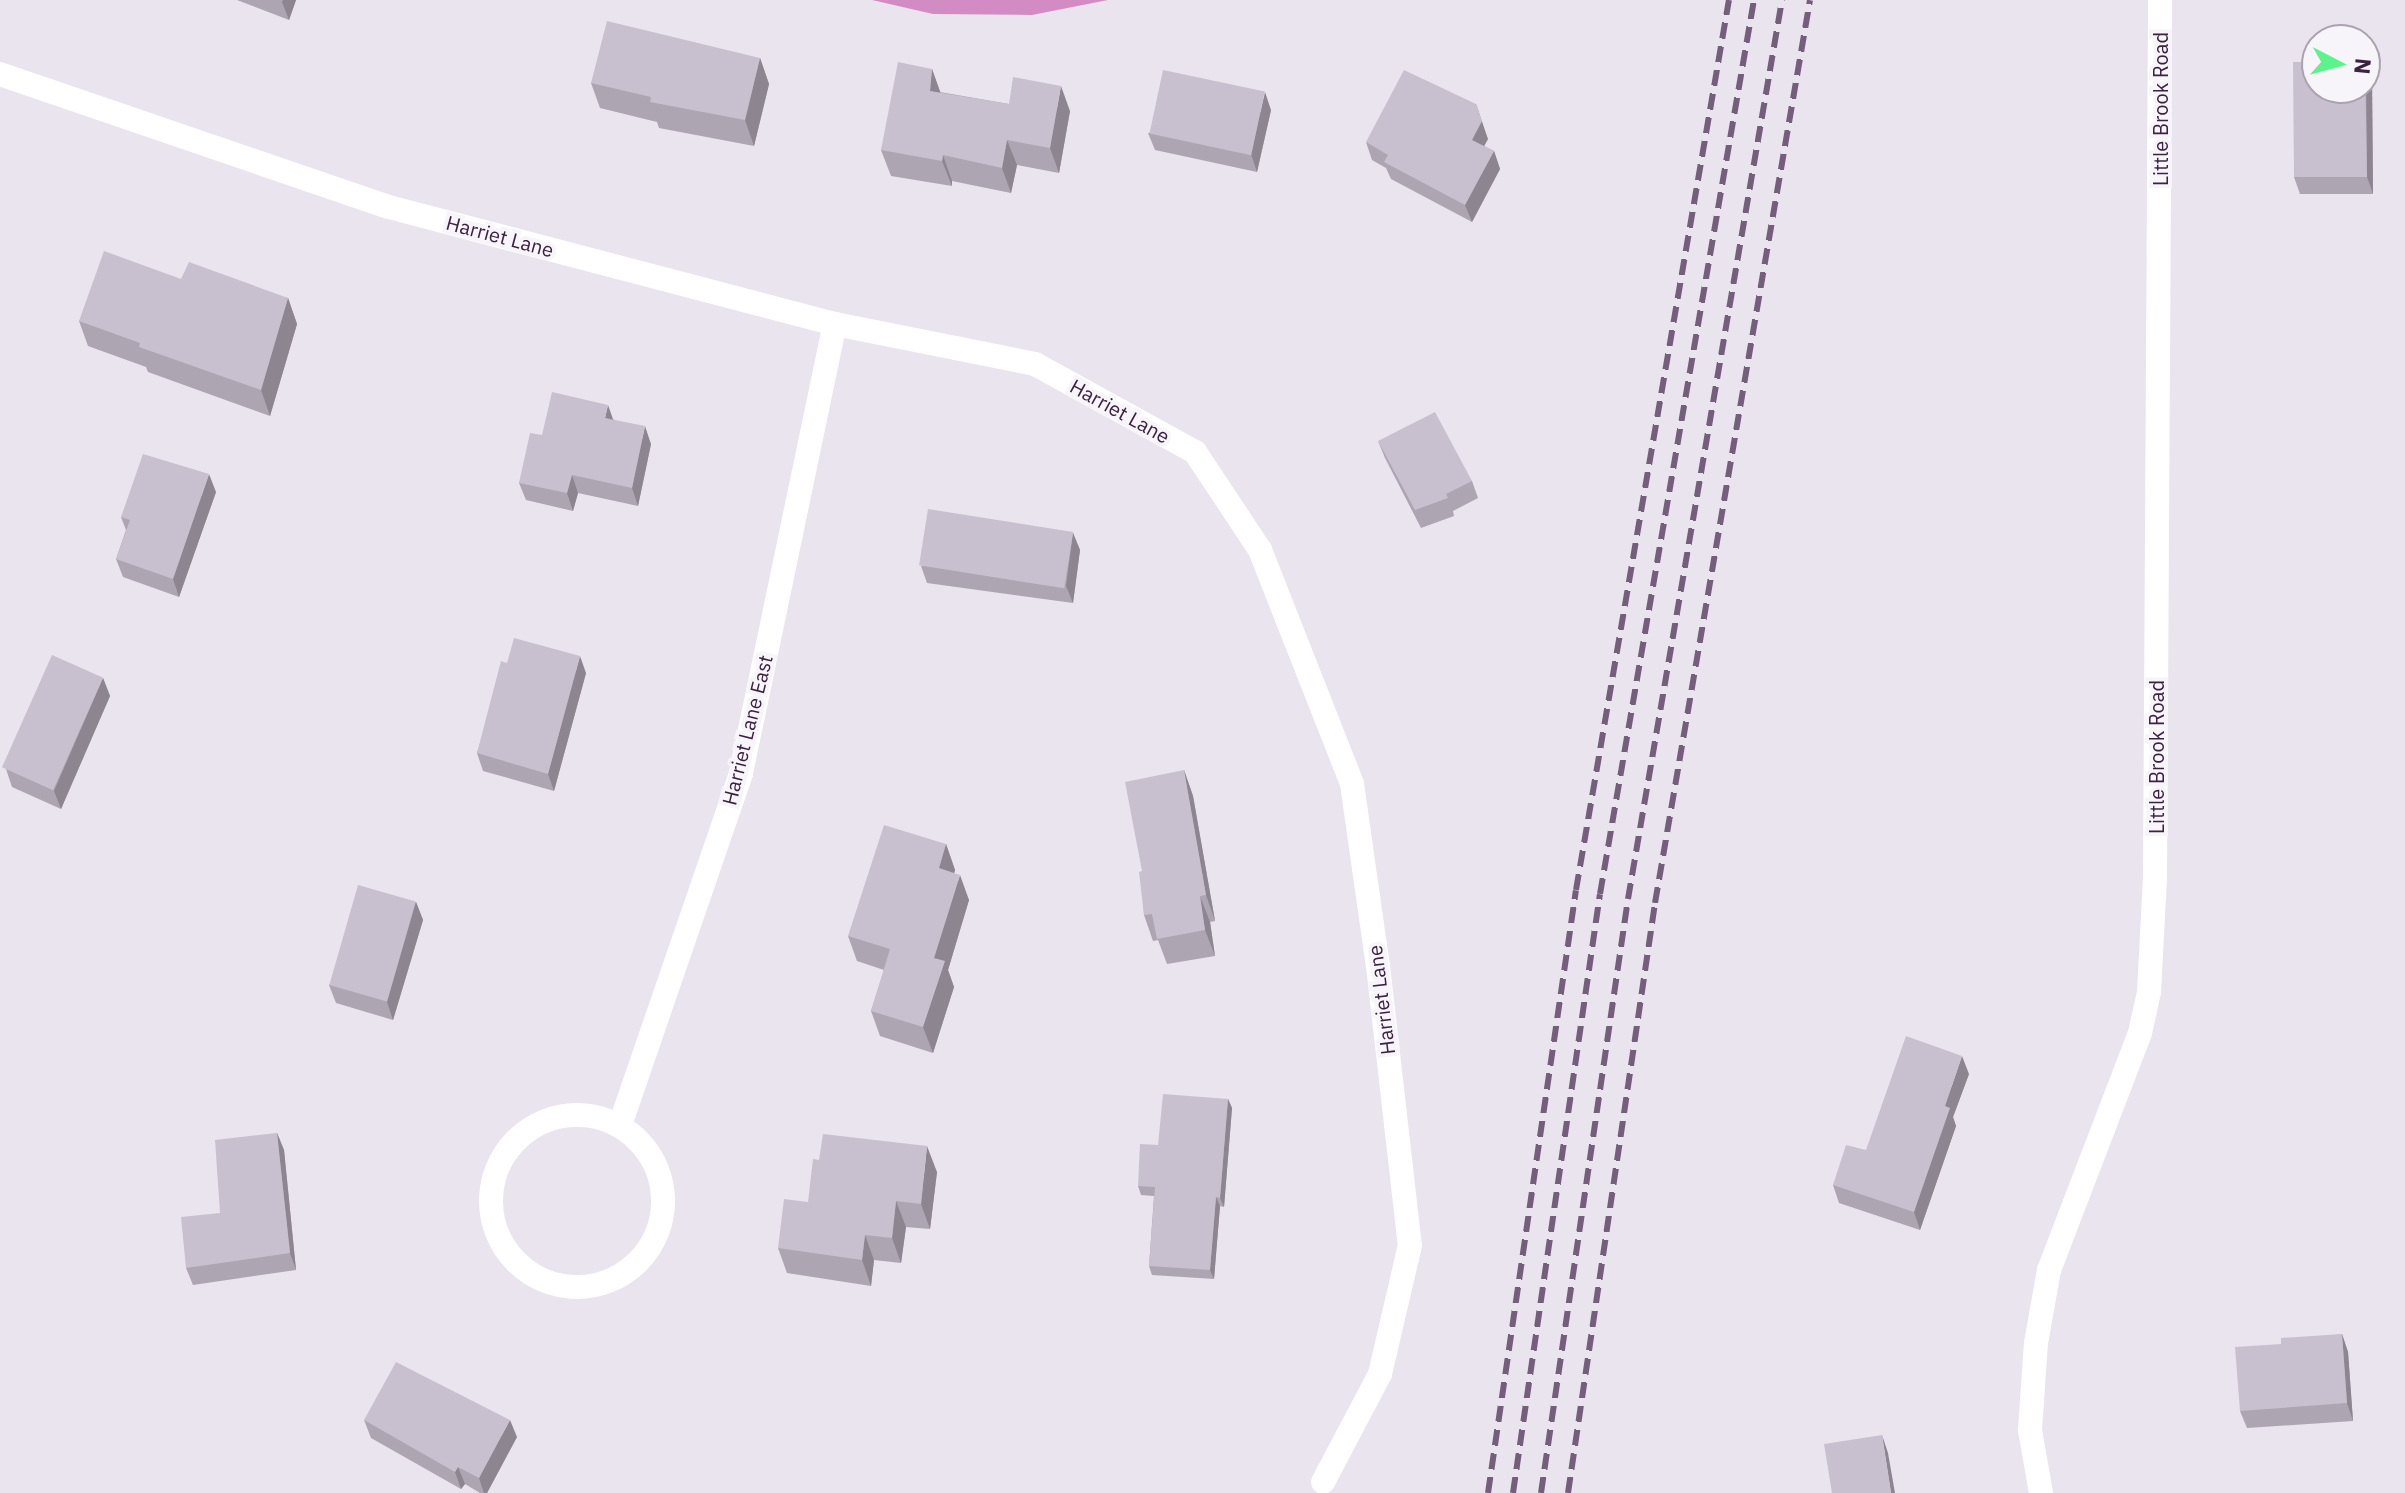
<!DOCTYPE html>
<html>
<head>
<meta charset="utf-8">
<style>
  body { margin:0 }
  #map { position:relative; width:2405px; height:1493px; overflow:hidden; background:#eae4ee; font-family:"IBM Plex Sans",sans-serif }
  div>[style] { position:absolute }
  .water>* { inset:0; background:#d38cc3 }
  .street>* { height:24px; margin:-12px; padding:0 12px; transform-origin:12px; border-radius:12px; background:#fff }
  .street>.ring { margin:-12px; padding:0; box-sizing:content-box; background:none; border:24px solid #fff; border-radius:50% }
  .rail>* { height:6px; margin-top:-3px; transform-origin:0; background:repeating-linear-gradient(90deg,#755e7b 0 16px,transparent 0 24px) }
  .wall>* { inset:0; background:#ada5b2 }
  .shaded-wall>* { inset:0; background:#8d8691 }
  .building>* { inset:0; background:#c9c0cf; transform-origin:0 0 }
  span { translate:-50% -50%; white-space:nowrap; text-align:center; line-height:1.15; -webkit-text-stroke:8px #f8f5fa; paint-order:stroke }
  .street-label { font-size:20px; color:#3a2340 }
  .north { position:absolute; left:2301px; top:24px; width:80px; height:80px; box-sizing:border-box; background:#f8f5fa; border:2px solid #aca1b0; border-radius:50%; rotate:96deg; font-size:22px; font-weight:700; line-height:32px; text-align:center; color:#3a2340 }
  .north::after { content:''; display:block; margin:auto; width:28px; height:36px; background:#5df38c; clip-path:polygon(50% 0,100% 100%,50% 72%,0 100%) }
</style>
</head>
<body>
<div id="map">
  <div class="water">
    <div style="clip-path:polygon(872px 0,1108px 0,1032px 15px,933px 14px)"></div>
  </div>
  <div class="street">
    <div style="left:0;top:74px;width:411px;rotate:18.9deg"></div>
    <div style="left:389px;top:207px;width:461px;rotate:14.7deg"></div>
    <div style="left:835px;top:324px;width:204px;rotate:11.3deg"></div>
    <div style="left:1035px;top:364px;width:183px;rotate:28.8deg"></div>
    <div style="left:1195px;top:452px;width:118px;rotate:56.4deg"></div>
    <div style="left:1260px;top:550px;width:251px;rotate:68.5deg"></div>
    <div style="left:1352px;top:784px;width:184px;rotate:81.9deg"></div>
    <div style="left:1378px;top:966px;width:281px;rotate:83.5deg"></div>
    <div style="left:1410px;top:1245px;width:132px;rotate:103.1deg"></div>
    <div style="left:1380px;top:1374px;width:122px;rotate:117.8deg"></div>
    <div class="ring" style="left:491px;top:1115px;width:148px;height:148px"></div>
    <div style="left:620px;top:1125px;width:372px;rotate:-71deg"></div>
    <div style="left:741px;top:773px;width:459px;rotate:-78.2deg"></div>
    <div style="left:2041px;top:1493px;width:64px;rotate:-99.9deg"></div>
    <div style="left:2030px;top:1430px;width:87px;rotate:-86.1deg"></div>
    <div style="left:2036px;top:1343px;width:74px;rotate:-79.9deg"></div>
    <div style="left:2049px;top:1270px;width:254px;rotate:-69deg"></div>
    <div style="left:2140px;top:1033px;width:42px;rotate:-77.6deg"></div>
    <div style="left:2149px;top:992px;width:113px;rotate:-87deg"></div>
    <div style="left:2155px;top:879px;width:879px;rotate:-89.67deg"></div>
  </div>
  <div class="rail">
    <div style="left:1488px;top:1493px;width:609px;rotate:-81.7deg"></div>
    <div style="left:1576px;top:890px;width:903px;rotate:-80.25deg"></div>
    <div style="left:1513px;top:1493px;width:605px;rotate:-81.74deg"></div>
    <div style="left:1600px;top:894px;width:907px;rotate:-80.23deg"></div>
    <div style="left:1541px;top:1493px;width:600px;rotate:-81.67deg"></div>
    <div style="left:1628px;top:899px;width:912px;rotate:-80.28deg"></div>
    <div style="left:1568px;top:1493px;width:596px;rotate:-81.61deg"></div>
    <div style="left:1655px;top:903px;width:916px;rotate:-80.26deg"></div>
  </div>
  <div class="wall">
    <div style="clip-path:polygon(237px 0,296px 0,289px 20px)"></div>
    <div style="clip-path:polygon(760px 58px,769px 84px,754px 146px,659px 128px,657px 122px,600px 108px,591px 83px)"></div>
    <div style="clip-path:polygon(2366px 60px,2372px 78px,2373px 194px,2300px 194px,2294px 177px)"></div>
    <div style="clip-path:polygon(932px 69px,940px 92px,1009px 104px,1070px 111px,1059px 173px,1017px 165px,1011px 193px,952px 181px,952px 186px,891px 176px,881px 150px)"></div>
    <div style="clip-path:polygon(1271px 110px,1257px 172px,1155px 150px,1148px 133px)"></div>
    <div style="clip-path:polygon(1488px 139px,1484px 146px,1494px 151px,1500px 169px,1472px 222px,1391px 179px,1386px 168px,1372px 160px,1366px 142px)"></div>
    <div style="clip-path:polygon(181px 279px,288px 298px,297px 324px,270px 416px,148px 372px,146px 367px,88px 346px,79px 321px)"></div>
    <div style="clip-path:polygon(613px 419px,651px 444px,638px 506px,578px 493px,573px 511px,526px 500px,519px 483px,542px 435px)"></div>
    <div style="clip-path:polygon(1378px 441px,1472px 481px,1478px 498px,1453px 511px,1454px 516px,1421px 528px,1385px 458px)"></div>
    <div style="clip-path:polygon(216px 492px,179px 597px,123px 577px,116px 559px,126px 530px,121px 517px)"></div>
    <div style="clip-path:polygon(1073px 533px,1080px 550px,1073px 603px,927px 583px,921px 566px)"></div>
    <div style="clip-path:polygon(507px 663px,586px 673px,554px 791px,483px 771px,477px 753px)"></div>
    <div style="clip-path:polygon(103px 678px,110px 696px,61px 809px,12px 787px,6px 769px)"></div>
    <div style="clip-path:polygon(1184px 770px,1193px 796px,1215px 921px,1210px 922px,1215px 956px,1167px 964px,1158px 940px,1153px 941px,1144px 915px,1142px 871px)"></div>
    <div style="clip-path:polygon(946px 844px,955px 870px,954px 873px,969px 900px,948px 970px,954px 987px,933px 1053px,880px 1036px,871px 1011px,884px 970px,857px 961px,848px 936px)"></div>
    <div style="clip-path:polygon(416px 902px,423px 920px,393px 1020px,336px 1003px,329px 985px)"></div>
    <div style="clip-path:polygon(1969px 1074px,1953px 1117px,1956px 1126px,1920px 1230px,1839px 1203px,1833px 1185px,1866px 1150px)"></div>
    <div style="clip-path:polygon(1228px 1099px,1232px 1108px,1224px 1207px,1220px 1206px,1214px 1279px,1152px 1275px,1149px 1266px,1154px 1196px,1141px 1195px,1138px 1186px,1158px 1145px)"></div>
    <div style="clip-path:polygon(277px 1133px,284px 1150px,296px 1270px,193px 1285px,186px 1268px,220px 1213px)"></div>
    <div style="clip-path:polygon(937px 1172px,930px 1229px,906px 1227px,901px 1263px,874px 1260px,871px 1286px,787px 1273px,778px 1248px)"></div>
    <div style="clip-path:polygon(2342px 1334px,2348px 1352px,2353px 1421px,2247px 1428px,2240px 1411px,2281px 1344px)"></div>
    <div style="clip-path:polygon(364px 1420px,517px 1437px,487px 1493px,480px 1493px,465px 1484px,461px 1489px,371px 1438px)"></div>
  </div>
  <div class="shaded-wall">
    <div style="clip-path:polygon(283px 0,296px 0,289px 20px,282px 2px)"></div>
    <div style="clip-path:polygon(760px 58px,769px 84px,754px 146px,745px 120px)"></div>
    <div style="clip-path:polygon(2366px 60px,2372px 78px,2373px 194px,2367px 177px)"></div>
    <div style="clip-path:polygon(932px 69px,941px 94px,930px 91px)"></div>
    <div style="clip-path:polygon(1061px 86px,1070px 111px,1059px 173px,1050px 148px)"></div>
    <div style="clip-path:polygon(1265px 92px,1271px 110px,1257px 172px,1251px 154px)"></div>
    <div style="clip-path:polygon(1476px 104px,1488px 139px,1478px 157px,1472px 140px)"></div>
    <div style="clip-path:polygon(1007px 140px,1017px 165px,1011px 193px,1002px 168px)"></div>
    <div style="clip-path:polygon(1494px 151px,1500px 169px,1472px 222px,1465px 205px)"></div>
    <div style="clip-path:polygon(943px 155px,952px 181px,952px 186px,942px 161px)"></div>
    <div style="clip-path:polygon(288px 298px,297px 324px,270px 416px,261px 390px)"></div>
    <div style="clip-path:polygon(608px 405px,614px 422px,605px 418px)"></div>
    <div style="clip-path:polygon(645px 426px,651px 444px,638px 506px,632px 488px)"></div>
    <div style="clip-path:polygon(209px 474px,216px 492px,179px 597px,173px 579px)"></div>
    <div style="clip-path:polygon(572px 475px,578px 493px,573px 511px,567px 493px)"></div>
    <div style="clip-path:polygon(1073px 533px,1080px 550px,1073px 603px,1066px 586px)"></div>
    <div style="clip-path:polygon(580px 656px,586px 673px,554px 791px,548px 774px)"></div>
    <div style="clip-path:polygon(103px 678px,110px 696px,61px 809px,54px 791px)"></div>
    <div style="clip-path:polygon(1184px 770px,1193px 796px,1215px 921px,1206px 895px)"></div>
    <div style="clip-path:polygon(946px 844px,955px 870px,948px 894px,939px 868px)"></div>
    <div style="clip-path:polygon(960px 875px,969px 900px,948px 970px,954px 987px,933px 1053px,923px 1027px,934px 958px)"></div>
    <div style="clip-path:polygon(1200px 896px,1210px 922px,1215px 956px,1205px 930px)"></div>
    <div style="clip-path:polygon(416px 902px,423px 920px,393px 1020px,387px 1002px)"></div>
    <div style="clip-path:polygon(1962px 1056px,1969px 1074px,1953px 1117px,1956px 1126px,1920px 1230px,1914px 1212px,1945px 1106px)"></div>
    <div style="clip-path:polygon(1228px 1099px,1232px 1108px,1224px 1207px,1220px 1198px)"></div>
    <div style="clip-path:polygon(277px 1133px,284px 1150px,296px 1270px,290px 1253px)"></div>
    <div style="clip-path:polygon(927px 1146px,937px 1172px,930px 1229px,921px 1204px)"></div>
    <div style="clip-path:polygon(1216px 1197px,1220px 1206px,1214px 1279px,1210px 1270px)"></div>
    <div style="clip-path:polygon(896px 1201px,906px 1227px,901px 1263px,892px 1238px)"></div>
    <div style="clip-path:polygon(865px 1235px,874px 1260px,871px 1286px,862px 1260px)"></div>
    <div style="clip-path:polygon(2342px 1334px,2348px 1352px,2353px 1421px,2347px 1403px)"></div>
    <div style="clip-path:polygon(510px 1420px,517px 1437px,487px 1493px,484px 1493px,479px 1478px)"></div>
    <div style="clip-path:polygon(1882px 1435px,1888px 1453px,1895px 1493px,1891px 1493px)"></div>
    <div style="clip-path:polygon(458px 1467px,465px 1484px,461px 1489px,455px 1472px)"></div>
  </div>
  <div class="building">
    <div style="clip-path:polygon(607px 21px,760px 58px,745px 120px,650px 102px,651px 97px,591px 83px)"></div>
    <div style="clip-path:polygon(2365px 60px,2367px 177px,2294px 177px,2293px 62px,2317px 62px,2317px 88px,2365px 88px)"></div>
    <div style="clip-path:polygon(898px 62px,932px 69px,930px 91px,1009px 104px,1013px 77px,1061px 86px,1050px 148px,1007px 140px,1002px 168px,943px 155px,942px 161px,881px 150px)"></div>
    <div style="left:1163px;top:70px;width:104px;height:65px;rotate:12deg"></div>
    <div style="clip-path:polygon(1404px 70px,1476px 104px,1482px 121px,1472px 140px,1494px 151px,1465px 205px,1384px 162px,1388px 155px,1366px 142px)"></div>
    <div style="clip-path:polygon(104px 251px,181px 279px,189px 262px,288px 298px,261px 390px,139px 347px,140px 343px,79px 321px)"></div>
    <div style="clip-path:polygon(552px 392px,608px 405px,605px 418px,645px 426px,632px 488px,572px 475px,567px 493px,519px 483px,530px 433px,542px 435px)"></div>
    <div style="clip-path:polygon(1435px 412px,1472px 481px,1446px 494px,1448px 498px,1415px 510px,1378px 441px)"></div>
    <div style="clip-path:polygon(143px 454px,209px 474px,173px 579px,116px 559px,130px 520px,121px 517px)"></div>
    <div style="left:928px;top:509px;width:147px;height:57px;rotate:9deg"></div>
    <div style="clip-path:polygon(514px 638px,580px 656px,548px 774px,477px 753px,501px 661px,507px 663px)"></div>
    <div style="left:52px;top:655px;width:56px;height:123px;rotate:24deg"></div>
    <div style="clip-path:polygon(1184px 770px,1206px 895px,1200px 896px,1205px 930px,1157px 939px,1152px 914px,1144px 915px,1139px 872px,1142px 871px,1125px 782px)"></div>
    <div style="clip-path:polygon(884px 825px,946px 844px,939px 868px,960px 875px,934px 958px,945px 961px,923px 1027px,871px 1011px,890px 949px,848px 936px)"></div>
    <div style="left:358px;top:885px;width:60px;height:104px;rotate:16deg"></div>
    <div style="clip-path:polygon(1906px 1036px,1962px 1056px,1945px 1106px,1950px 1108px,1914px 1212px,1833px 1185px,1846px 1145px,1866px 1150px)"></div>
    <div style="clip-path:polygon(1163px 1094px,1228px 1099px,1220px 1198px,1216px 1197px,1210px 1270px,1149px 1266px,1155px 1187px,1138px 1186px,1140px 1144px,1158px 1145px)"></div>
    <div style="clip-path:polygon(277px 1133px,290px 1253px,186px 1268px,181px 1217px,220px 1213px,215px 1140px)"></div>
    <div style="clip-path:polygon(823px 1134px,927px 1146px,921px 1204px,896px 1201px,892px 1238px,865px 1235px,862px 1260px,778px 1248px,784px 1199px,808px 1202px,813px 1159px,819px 1160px)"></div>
    <div style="clip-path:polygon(2342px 1334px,2347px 1403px,2240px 1411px,2235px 1347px,2281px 1344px,2281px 1338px)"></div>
    <div style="clip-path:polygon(396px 1362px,510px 1420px,479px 1478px,458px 1467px,455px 1472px,364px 1420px)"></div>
    <div style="clip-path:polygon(1882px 1435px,1891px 1493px,1832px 1493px,1824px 1444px)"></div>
  </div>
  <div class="street-label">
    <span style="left:2160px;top:109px;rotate:-90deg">Little Brook Road</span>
    <span style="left:500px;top:236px;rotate:15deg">Harriet Lane</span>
    <span style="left:1120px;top:411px;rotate:29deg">Harriet Lane</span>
    <span style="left:747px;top:730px;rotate:-76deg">Harriet Lane East</span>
    <span style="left:2156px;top:757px;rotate:-90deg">Little Brook Road</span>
    <span style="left:1381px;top:1000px;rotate:-97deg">Harriet Lane</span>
  </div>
  <div class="north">N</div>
</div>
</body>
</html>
